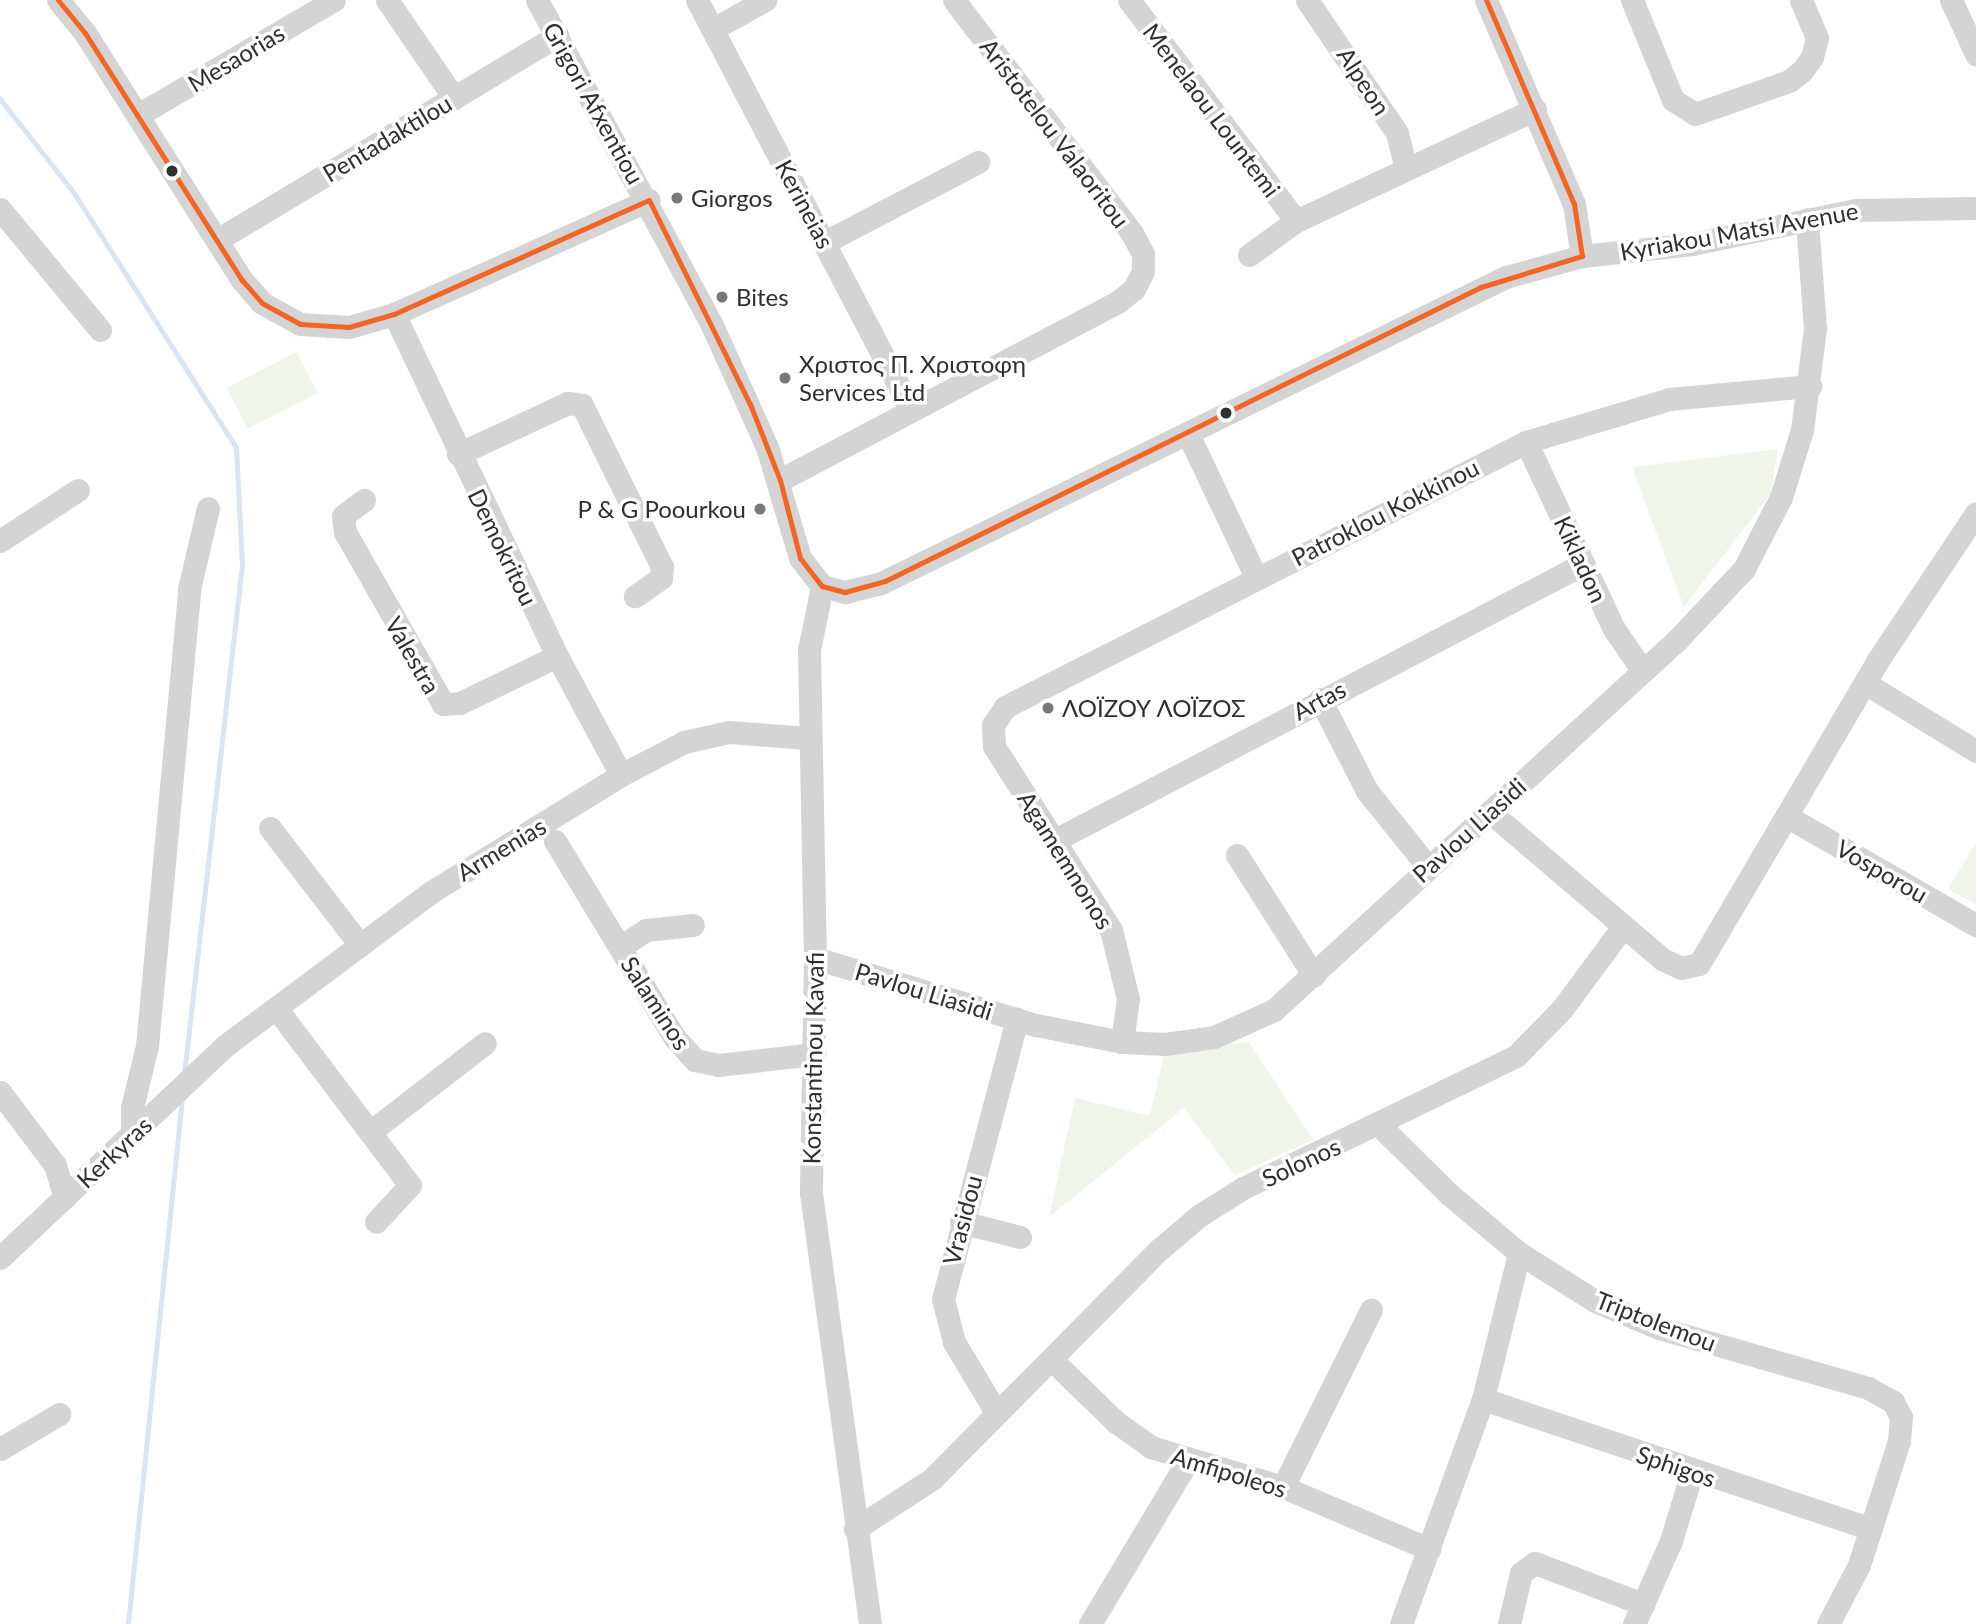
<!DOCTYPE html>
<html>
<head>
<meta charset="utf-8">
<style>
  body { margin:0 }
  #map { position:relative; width:1976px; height:1624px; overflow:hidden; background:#fff; font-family:Lato,sans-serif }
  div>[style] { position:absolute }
  .green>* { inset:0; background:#f0f5ec; transform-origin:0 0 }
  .stream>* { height:5px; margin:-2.5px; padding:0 2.5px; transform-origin:2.5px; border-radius:2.5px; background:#d9e6f2 }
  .minor>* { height:23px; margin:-11.5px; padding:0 11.5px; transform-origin:11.5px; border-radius:11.5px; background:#d4d4d4 }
  .bus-1>* { height:5px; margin:-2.5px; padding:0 2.5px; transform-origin:2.5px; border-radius:2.5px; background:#f26522 }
  .dots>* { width:19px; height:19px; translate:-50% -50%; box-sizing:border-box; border:4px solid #fff; border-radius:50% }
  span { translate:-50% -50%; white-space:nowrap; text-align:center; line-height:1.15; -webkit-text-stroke:7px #fff; paint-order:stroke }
  .street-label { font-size:24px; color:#2f2f2f }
  .poi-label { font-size:24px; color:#2f2f2f }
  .left { translate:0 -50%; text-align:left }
  .right { translate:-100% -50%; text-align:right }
</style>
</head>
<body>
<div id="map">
  <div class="green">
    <div style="left:297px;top:352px;width:46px;height:79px;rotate:63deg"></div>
    <div style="clip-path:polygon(1778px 449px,1771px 493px,1684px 607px,1632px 467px)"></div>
    <div style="clip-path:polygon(1976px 843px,1976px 905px,1948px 889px)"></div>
    <div style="clip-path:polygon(1249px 1042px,1313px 1140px,1235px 1175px,1184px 1108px,1049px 1217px,1075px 1098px,1150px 1116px,1165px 1050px)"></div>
  </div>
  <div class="stream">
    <div style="left:0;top:99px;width:120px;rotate:51.8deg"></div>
    <div style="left:74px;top:193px;width:301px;rotate:57.5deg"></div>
    <div style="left:236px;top:447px;width:118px;rotate:87.1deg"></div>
    <div style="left:242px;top:565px;width:512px;rotate:96.5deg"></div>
    <div style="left:128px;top:1624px;width:529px;rotate:-84.14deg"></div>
  </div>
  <div class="minor">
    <div style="left:58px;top:0;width:43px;rotate:50.7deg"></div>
    <div style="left:85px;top:33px;width:293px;rotate:57.6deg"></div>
    <div style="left:242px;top:280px;width:30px;rotate:49deg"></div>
    <div style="left:262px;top:303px;width:43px;rotate:28.9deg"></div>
    <div style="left:300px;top:324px;width:49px;rotate:3.5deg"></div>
    <div style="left:349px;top:327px;width:47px;rotate:-16.1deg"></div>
    <div style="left:394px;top:314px;width:279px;rotate:-24.1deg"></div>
    <div style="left:387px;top:0;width:119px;rotate:55.6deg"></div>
    <div style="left:537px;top:0;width:367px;rotate:61.7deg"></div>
    <div style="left:711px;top:323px;width:136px;rotate:65.7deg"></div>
    <div style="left:767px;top:447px;width:116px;rotate:73.4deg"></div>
    <div style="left:800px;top:558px;width:36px;rotate:52deg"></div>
    <div style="left:697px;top:0;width:462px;rotate:62.4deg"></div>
    <div style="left:1129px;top:0;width:277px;rotate:52.9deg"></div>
    <div style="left:1296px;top:221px;width:264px;rotate:-25.1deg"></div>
    <div style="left:1307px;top:0;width:161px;rotate:55.9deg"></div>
    <div style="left:1397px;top:133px;width:37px;rotate:76deg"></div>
    <div style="left:1486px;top:0;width:222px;rotate:66.7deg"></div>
    <div style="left:1574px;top:204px;width:53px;rotate:81.3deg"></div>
    <div style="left:1632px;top:0;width:108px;rotate:67.7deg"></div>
    <div style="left:1673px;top:100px;width:26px;rotate:32deg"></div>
    <div style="left:1695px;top:114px;width:100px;rotate:-19.3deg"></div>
    <div style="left:1789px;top:81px;width:16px;rotate:-38deg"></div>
    <div style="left:1802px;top:71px;width:17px;rotate:-54deg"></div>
    <div style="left:1812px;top:57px;width:20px;rotate:-75deg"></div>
    <div style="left:1817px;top:38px;width:41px;rotate:-112.8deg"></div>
    <div style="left:1951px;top:0;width:60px;rotate:65.2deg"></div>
    <div style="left:713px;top:29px;width:60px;rotate:-29.1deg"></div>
    <div style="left:138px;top:115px;width:227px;rotate:-30.4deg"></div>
    <div style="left:0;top:209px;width:157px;rotate:50.4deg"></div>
    <div style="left:217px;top:240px;width:397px;rotate:-31deg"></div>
    <div style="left:825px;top:242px;width:173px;rotate:-27.6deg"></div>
    <div style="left:1249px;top:255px;width:58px;rotate:-35.9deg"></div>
    <div style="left:394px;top:314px;width:379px;rotate:64.5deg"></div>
    <div style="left:557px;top:656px;width:135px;rotate:61.7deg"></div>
    <div style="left:1188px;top:434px;width:158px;rotate:64.6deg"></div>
    <div style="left:1526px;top:442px;width:207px;rotate:64.8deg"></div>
    <div style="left:1614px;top:629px;width:51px;rotate:55.4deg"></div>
    <div style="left:458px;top:454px;width:121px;rotate:-24.9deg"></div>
    <div style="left:568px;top:403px;width:14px;rotate:8deg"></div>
    <div style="left:582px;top:405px;width:181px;rotate:63.7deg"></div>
    <div style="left:662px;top:567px;width:11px;rotate:95deg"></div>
    <div style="left:661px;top:578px;width:32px;rotate:145deg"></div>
    <div style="left:780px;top:480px;width:383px;rotate:-27.8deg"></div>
    <div style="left:1119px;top:301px;width:19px;rotate:-39deg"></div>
    <div style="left:1134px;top:289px;width:20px;rotate:-63deg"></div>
    <div style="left:1143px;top:271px;width:17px;rotate:-90deg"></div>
    <div style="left:1143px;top:254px;width:24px;rotate:-118deg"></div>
    <div style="left:1132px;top:233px;width:293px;rotate:-127.4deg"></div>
    <div style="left:364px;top:500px;width:26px;rotate:143deg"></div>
    <div style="left:343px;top:516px;width:16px;rotate:83deg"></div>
    <div style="left:345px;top:532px;width:198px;rotate:60.3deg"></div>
    <div style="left:443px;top:704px;width:17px;rotate:-3deg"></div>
    <div style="left:460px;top:703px;width:108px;rotate:-25.9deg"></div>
    <div style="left:0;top:541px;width:93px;rotate:-33.2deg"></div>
    <div style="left:822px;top:586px;width:24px;rotate:15deg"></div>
    <div style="left:845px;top:592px;width:37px;rotate:-14deg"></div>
    <div style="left:881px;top:583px;width:696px;rotate:-26.09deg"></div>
    <div style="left:1506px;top:277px;width:79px;rotate:-15.4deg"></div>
    <div style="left:1582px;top:256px;width:111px;rotate:-6.2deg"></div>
    <div style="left:1692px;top:244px;width:167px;rotate:-11.7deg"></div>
    <div style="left:1856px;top:210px;width:120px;rotate:-1deg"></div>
    <div style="left:822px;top:586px;width:65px;rotate:101.5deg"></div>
    <div style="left:809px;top:650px;width:308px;rotate:88.9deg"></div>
    <div style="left:815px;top:958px;width:235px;rotate:91deg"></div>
    <div style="left:811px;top:1193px;width:435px;rotate:82.2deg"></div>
    <div style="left:1865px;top:683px;width:130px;rotate:31.5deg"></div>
    <div style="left:1320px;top:699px;width:103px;rotate:62.9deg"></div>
    <div style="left:1367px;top:791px;width:97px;rotate:51.2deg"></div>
    <div style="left:1490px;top:812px;width:226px;rotate:40.5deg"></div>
    <div style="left:1662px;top:959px;width:21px;rotate:25deg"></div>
    <div style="left:1681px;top:968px;width:18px;rotate:-13deg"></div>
    <div style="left:1699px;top:964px;width:349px;rotate:-59.5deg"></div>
    <div style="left:1876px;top:663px;width:180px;rotate:-56.3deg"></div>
    <div style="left:1788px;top:817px;width:217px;rotate:29.9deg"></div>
    <div style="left:270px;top:828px;width:148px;rotate:52.4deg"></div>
    <div style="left:1057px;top:839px;width:594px;rotate:-27.6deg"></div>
    <div style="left:555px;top:841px;width:231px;rotate:58.7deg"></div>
    <div style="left:675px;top:1038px;width:30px;rotate:48deg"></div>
    <div style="left:695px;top:1060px;width:24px;rotate:12deg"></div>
    <div style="left:718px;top:1065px;width:97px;rotate:-6.5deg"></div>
    <div style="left:1237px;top:855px;width:143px;rotate:57.5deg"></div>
    <div style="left:620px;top:947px;width:31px;rotate:-33deg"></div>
    <div style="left:646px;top:930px;width:47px;rotate:-6.1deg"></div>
    <div style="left:815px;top:958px;width:231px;rotate:16.9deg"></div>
    <div style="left:1036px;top:1025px;width:88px;rotate:11.2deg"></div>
    <div style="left:1122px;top:1042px;width:43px;rotate:2.7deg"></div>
    <div style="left:1165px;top:1044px;width:49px;rotate:-8.1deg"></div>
    <div style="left:1214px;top:1037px;width:66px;rotate:-24.2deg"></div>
    <div style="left:1274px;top:1010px;width:547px;rotate:-42.56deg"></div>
    <div style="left:1677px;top:640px;width:98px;rotate:-46.7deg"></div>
    <div style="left:1744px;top:569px;width:81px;rotate:-62.8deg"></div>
    <div style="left:1781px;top:497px;width:70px;rotate:-72.6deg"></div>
    <div style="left:1802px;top:430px;width:102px;rotate:-82.7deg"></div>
    <div style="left:1815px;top:329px;width:110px;rotate:-94.2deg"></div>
    <div style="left:276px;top:1008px;width:222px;rotate:52.9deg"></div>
    <div style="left:410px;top:1185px;width:50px;rotate:132.6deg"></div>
    <div style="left:1122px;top:1042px;width:43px;rotate:-82.1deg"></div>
    <div style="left:1128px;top:999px;width:71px;rotate:-103.8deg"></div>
    <div style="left:1111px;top:930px;width:218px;rotate:-122.5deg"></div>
    <div style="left:994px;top:746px;width:21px;rotate:-93deg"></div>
    <div style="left:993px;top:725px;width:22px;rotate:-56deg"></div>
    <div style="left:1005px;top:707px;width:585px;rotate:-26.96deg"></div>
    <div style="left:1526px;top:442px;width:149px;rotate:-16.7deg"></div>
    <div style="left:1669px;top:399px;width:142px;rotate:-5.3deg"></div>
    <div style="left:0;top:1092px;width:91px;rotate:53deg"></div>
    <div style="left:55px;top:1165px;width:34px;rotate:73deg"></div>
    <div style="left:1379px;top:1125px;width:98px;rotate:44.6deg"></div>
    <div style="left:1449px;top:1194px;width:92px;rotate:40.1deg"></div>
    <div style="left:1519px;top:1253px;width:90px;rotate:32.3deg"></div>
    <div style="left:1595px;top:1301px;width:69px;rotate:22.9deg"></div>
    <div style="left:1659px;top:1328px;width:217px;rotate:16deg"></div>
    <div style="left:1868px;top:1388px;width:29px;rotate:29deg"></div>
    <div style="left:1893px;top:1402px;width:17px;rotate:62deg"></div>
    <div style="left:1901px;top:1417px;width:24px;rotate:95deg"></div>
    <div style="left:1899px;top:1441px;width:130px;rotate:107.9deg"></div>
    <div style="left:1859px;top:1565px;width:67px;rotate:117.7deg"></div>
    <div style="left:370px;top:1132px;width:145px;rotate:-37.7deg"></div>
    <div style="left:132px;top:1135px;width:27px;rotate:-90deg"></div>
    <div style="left:132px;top:1108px;width:64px;rotate:-76.4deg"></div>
    <div style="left:147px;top:1046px;width:459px;rotate:-84.7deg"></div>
    <div style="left:189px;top:589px;width:83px;rotate:-76.8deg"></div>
    <div style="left:961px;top:1222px;width:61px;rotate:14.3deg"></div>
    <div style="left:0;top:1258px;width:311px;rotate:-43.3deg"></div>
    <div style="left:226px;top:1045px;width:256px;rotate:-36.7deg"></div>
    <div style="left:431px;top:892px;width:223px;rotate:-31.6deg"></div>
    <div style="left:621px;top:775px;width:71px;rotate:-27.6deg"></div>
    <div style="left:684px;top:742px;width:46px;rotate:-12.5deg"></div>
    <div style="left:729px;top:732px;width:79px;rotate:4.3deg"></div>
    <div style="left:1052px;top:1360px;width:89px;rotate:44.1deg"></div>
    <div style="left:1116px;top:1422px;width:43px;rotate:35.5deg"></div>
    <div style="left:1151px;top:1447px;width:138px;rotate:16.9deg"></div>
    <div style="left:1283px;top:1487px;width:159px;rotate:23deg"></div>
    <div style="left:1483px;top:1399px;width:409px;rotate:18.5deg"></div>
    <div style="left:996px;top:1412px;width:82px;rotate:-121deg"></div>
    <div style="left:954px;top:1342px;width:44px;rotate:-104.3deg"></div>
    <div style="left:943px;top:1299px;width:290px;rotate:-75.2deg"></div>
    <div style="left:0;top:1449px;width:69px;rotate:-30.7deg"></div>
    <div style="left:1283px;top:1487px;width:198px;rotate:-63.6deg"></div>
    <div style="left:855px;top:1529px;width:92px;rotate:-33deg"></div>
    <div style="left:932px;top:1479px;width:324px;rotate:-45.3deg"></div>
    <div style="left:1160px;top:1249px;width:52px;rotate:-40.4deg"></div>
    <div style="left:1200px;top:1215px;width:51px;rotate:-32.1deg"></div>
    <div style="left:1243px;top:1188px;width:303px;rotate:-25.8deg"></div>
    <div style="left:1516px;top:1056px;width:66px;rotate:-45.6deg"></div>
    <div style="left:1562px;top:1009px;width:101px;rotate:-53.5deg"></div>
    <div style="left:1090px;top:1624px;width:191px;rotate:-59.1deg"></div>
    <div style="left:1401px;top:1624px;width:239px;rotate:-70deg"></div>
    <div style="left:1483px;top:1399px;width:150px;rotate:-76.1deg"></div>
    <div style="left:1509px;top:1624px;width:52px;rotate:-76.8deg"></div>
    <div style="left:1521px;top:1573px;width:17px;rotate:-36deg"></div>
    <div style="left:1535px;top:1563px;width:116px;rotate:20.8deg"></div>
    <div style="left:1634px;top:1624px;width:91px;rotate:-66deg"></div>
    <div style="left:1671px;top:1541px;width:72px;rotate:-73.1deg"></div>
  </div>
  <div class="bus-1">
    <div style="left:58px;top:0;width:43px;rotate:50.7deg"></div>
    <div style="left:85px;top:33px;width:293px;rotate:57.6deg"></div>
    <div style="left:242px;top:280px;width:30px;rotate:49deg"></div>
    <div style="left:262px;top:303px;width:43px;rotate:28.9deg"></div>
    <div style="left:300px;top:324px;width:49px;rotate:3.5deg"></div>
    <div style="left:349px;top:327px;width:47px;rotate:-16.1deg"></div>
    <div style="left:394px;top:314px;width:279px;rotate:-24.1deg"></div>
    <div style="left:649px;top:200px;width:228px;rotate:63.7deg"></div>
    <div style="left:750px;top:404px;width:82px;rotate:68.5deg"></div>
    <div style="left:780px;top:480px;width:81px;rotate:75.6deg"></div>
    <div style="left:800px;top:558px;width:36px;rotate:52deg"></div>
    <div style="left:822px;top:586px;width:24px;rotate:15deg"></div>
    <div style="left:845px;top:592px;width:41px;rotate:-15.4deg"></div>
    <div style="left:885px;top:581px;width:665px;rotate:-26.26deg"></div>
    <div style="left:1481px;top:287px;width:106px;rotate:-17.1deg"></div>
    <div style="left:1582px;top:256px;width:53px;rotate:-98.7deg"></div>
    <div style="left:1574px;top:204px;width:222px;rotate:-113.3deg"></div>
  </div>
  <div class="dots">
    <div style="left:172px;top:171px;background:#2f2f2f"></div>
    <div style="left:677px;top:198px;background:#787878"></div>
    <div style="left:722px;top:297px;background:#787878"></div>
    <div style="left:785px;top:378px;background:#787878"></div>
    <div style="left:1226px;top:413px;background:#2f2f2f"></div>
    <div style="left:760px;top:509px;background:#787878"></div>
    <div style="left:1048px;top:708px;background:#787878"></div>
  </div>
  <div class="street-label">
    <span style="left:236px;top:58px;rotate:-31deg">Mesaorias</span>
    <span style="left:1364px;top:81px;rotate:57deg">Alpeon</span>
    <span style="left:594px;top:103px;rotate:61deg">Grigori Afxentiou</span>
    <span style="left:1212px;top:110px;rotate:53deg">Menelaou Lountemi</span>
    <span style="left:1055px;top:133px;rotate:53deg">Aristotelou Valaoritou</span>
    <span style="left:387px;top:138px;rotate:-31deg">Pentadaktilou</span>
    <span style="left:805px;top:204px;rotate:62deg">Kerineias</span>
    <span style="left:1739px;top:231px;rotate:-10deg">Kyriakou Matsi Avenue</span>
    <span style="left:1385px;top:512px;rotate:-27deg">Patroklou Kokkinou</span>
    <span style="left:503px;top:547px;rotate:64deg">Demokritou</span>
    <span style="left:1581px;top:559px;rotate:65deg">Kikladon</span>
    <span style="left:413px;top:655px;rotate:60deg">Valestra</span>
    <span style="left:1319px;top:700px;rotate:-28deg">Artas</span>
    <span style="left:1469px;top:830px;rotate:-42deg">Pavlou Liasidi</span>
    <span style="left:501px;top:849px;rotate:-31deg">Armenias</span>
    <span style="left:1066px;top:860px;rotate:58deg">Agamemnonos</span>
    <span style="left:1882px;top:871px;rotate:30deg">Vosporou</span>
    <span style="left:924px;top:991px;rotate:17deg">Pavlou Liasidi</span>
    <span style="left:656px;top:1003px;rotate:57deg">Salaminos</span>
    <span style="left:813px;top:1058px;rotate:-89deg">Konstantinou Kavafi</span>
    <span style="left:114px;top:1152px;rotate:-43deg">Kerkyras</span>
    <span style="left:1301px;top:1162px;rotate:-25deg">Solonos</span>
    <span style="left:962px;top:1220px;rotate:-75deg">Vrasidou</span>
    <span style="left:1656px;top:1321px;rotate:21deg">Triptolemou</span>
    <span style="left:1676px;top:1466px;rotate:19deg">Sphigos</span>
    <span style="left:1229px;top:1472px;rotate:17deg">Amfipoleos</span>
  </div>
  <div class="poi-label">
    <span class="left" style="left:691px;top:198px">Giorgos</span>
    <span class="left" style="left:736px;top:297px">Bites</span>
    <span class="left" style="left:799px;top:378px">Χριστος Π. Χριστοφη<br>Services Ltd</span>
    <span class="right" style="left:746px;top:509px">P &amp; G Poourkou</span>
    <span class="left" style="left:1062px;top:708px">ΛΟΪΖΟΥ ΛΟΪΖΟΣ</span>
  </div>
</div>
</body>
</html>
